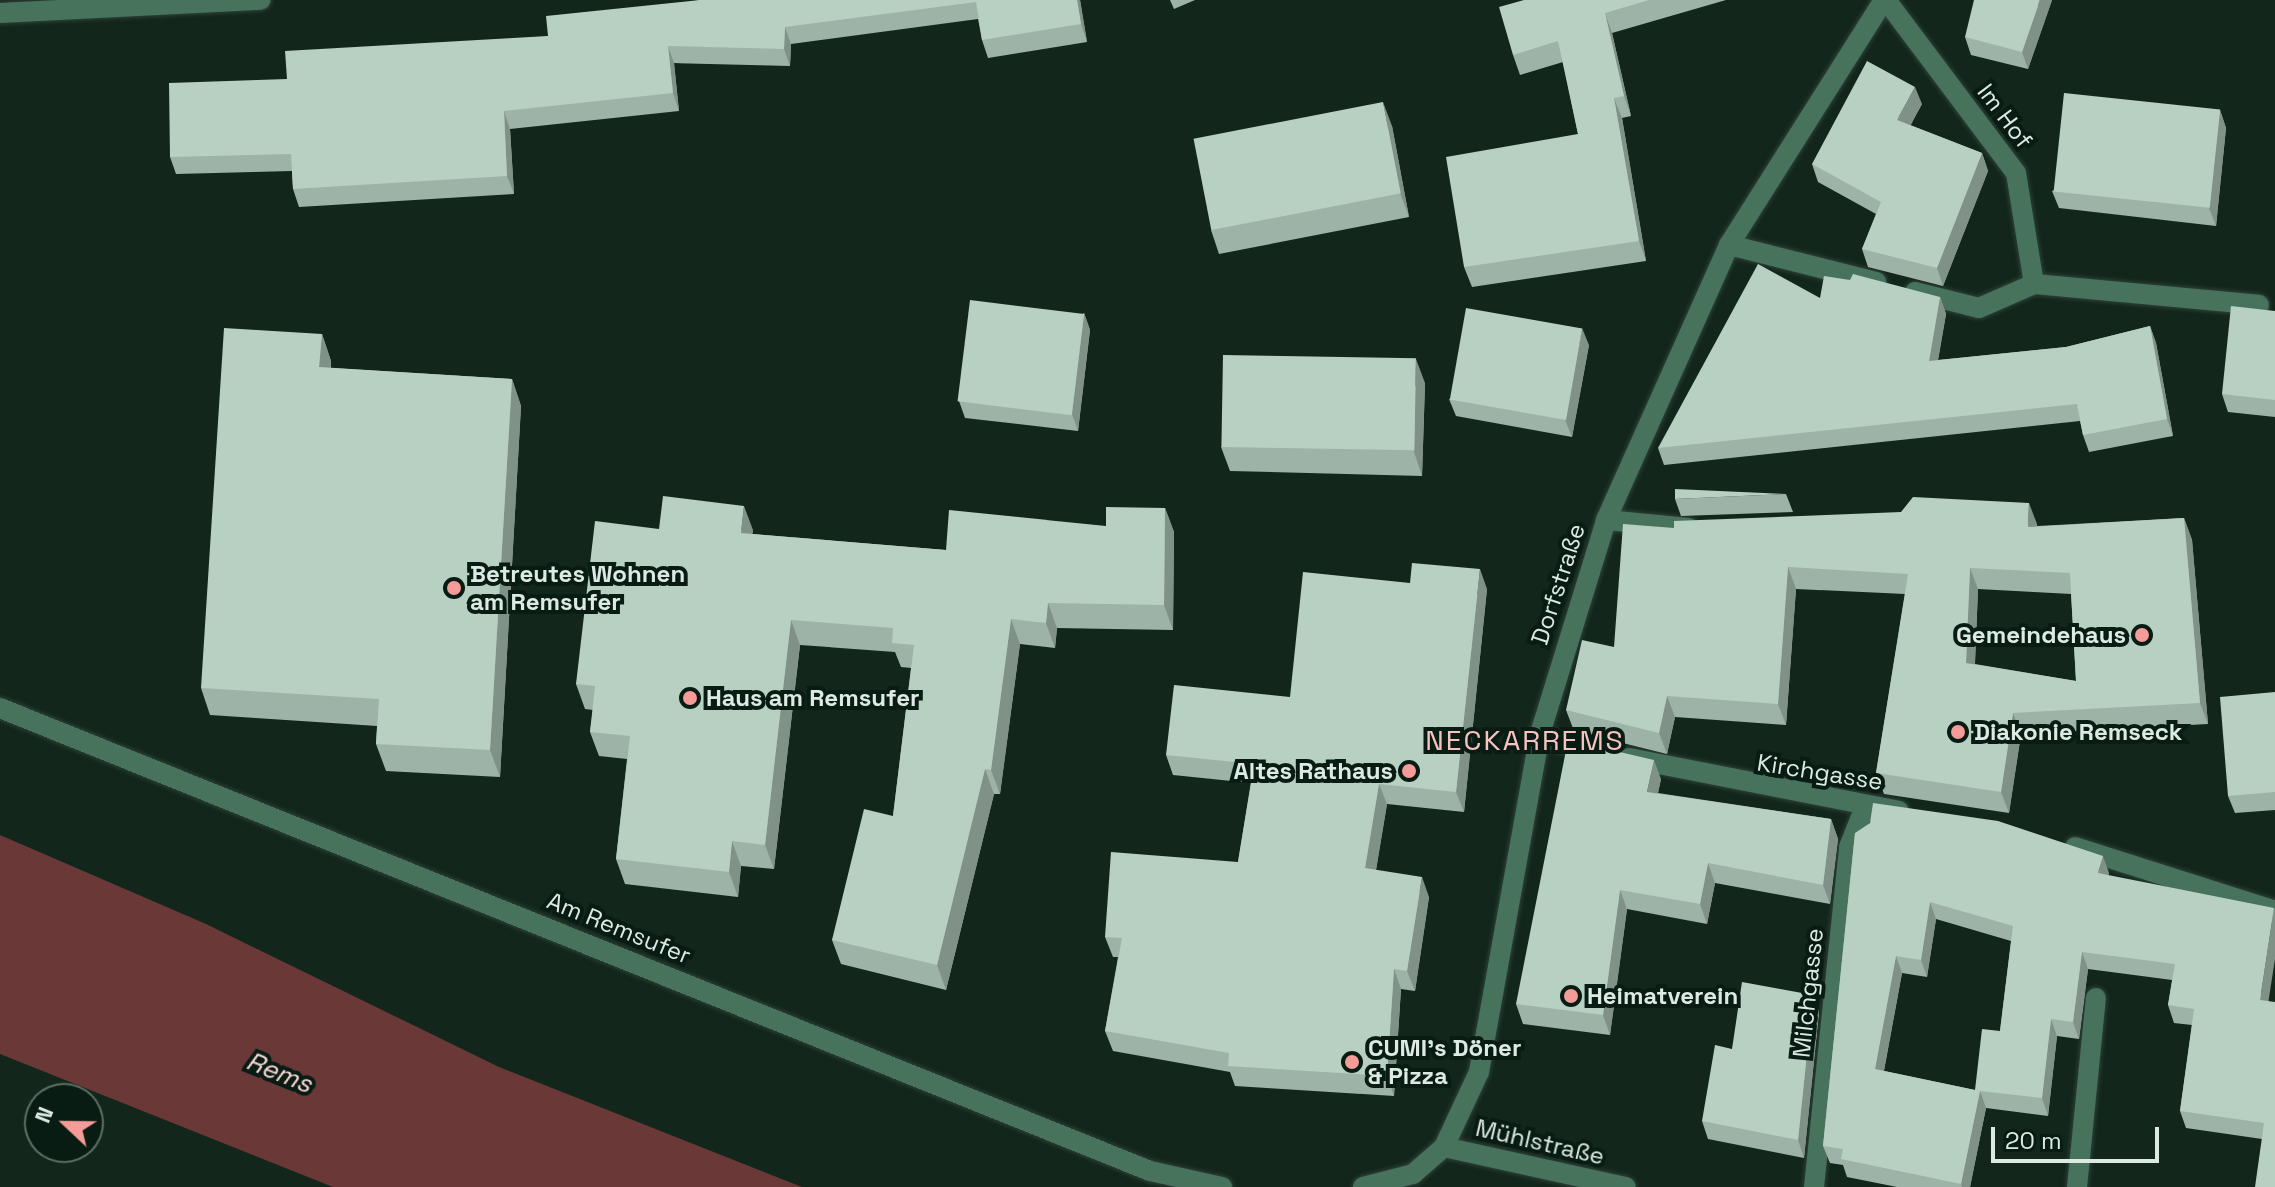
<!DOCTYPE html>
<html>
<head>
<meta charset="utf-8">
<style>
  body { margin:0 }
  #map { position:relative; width:2275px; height:1187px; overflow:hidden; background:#12261c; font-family:"Space Grotesk",sans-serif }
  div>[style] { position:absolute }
  .water>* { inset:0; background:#6a3837 }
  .roads { filter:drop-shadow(0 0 2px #2e4138) drop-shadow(0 0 2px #2e4138) }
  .minor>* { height:20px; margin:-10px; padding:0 10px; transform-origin:10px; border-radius:10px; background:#47725c }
  .wall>* { inset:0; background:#9db3a7 }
  .shaded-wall>* { inset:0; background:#809288 }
  .building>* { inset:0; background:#b7d0c2; transform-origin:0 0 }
  .dots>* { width:22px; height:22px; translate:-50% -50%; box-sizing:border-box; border:4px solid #081c13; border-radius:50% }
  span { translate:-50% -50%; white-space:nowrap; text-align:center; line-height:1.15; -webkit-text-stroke:8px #081c13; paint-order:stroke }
  .street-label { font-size:24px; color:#ddeae3 }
  .poi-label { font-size:24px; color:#ddeae3; font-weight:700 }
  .left { translate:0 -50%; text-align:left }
  .right { translate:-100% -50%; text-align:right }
  .water-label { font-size:26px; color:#fbd6d4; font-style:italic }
  .quarter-label { font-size:28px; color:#f7c3c0; letter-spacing:2px }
  .north { position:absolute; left:24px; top:1083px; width:80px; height:80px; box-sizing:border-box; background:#081c13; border:2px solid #5d6e66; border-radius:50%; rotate:292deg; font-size:22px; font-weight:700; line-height:32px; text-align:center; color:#ddeae3 }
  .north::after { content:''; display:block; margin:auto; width:28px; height:36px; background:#f59b98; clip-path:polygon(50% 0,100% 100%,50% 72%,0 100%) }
  .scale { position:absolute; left:1991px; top:1127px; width:168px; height:36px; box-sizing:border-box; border:4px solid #ddeae3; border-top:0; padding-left:10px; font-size:24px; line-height:28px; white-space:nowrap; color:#ddeae3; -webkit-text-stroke:6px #081c13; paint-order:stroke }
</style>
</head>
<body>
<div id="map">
  <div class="water">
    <div style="clip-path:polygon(0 835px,206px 924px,499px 1067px,802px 1187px,333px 1187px,0 1054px)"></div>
  </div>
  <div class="roads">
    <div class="minor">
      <div style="left:1886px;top:0;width:216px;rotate:53.1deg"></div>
      <div style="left:2016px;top:173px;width:112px;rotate:80.8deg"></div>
      <div style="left:2034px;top:284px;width:60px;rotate:156.4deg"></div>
      <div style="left:1979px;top:308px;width:66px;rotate:-166deg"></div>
      <div style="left:0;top:13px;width:261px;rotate:-2.9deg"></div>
      <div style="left:1729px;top:245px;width:152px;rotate:14.1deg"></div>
      <div style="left:2034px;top:284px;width:226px;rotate:5.3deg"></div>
      <div style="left:1606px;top:520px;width:83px;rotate:5.5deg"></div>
      <div style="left:0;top:708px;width:1240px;rotate:21.93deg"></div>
      <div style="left:1150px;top:1171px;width:74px;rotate:12.5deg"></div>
      <div style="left:1539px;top:737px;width:57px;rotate:13.3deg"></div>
      <div style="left:1629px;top:758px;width:275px;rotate:11.1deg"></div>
      <div style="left:2075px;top:847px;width:210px;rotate:17.7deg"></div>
      <div style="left:1444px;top:1147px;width:186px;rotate:12.4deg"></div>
      <div style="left:1363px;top:1187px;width:52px;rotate:-14.6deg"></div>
      <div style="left:1413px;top:1174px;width:41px;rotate:-41.1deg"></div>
      <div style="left:1444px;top:1147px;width:83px;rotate:-65deg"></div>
      <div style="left:1479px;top:1072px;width:340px;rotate:-79.8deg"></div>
      <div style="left:1539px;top:737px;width:227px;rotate:-72.8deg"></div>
      <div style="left:1606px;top:520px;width:301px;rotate:-65.9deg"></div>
      <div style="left:1729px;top:245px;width:290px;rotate:-57.7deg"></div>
      <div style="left:1814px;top:1187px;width:342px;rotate:-84.1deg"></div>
      <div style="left:1849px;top:847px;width:43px;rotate:-68.2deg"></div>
      <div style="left:2077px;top:1187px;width:190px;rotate:-84.3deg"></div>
    </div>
  </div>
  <div class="wall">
    <div style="clip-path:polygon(700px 0,1080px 0,1087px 42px,988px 58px,982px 40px,978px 19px,791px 44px,790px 66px,674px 63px,679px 111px,510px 129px,514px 194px,299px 207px,293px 189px,292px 171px,176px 174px,170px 157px,287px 79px,548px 36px)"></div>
    <div style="clip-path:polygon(1170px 0,1195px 0,1174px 9px)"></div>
    <div style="clip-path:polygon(1524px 0,1726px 0,1612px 33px,1631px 116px,1622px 118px,1646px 261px,1472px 287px,1464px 267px,1578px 134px,1563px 62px,1520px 75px,1513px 55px)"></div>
    <div style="clip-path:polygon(2052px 0,2028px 69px,1971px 55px,1965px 37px)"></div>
    <div style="clip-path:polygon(1922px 104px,1910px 125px,1982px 153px,1988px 171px,1943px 286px,1868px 267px,1862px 249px,1876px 214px,1818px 182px,1812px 164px)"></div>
    <div style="clip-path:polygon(2220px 110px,2226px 128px,2216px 226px,2059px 208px,2052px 191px)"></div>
    <div style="clip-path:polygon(1392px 126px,1409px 217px,1219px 254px,1211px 230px)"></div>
    <div style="clip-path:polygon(1940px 297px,1946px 314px,1938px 360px,2066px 347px,2150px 326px,2156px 343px,2173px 436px,2089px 452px,2083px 435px,2080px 421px,1664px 465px,1658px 448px,1820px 298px)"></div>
    <div style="clip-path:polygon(2275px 311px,2275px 417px,2228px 412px,2222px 394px)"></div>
    <div style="clip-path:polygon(1084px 313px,1090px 330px,1078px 431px,965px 418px,959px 401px)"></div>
    <div style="clip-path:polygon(322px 334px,331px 361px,331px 368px,512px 379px,521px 406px,500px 777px,386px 771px,376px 744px,377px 726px,210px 715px,201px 688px)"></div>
    <div style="clip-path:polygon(1589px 345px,1572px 437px,1456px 416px,1449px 399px)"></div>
    <div style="clip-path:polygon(1425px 383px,1422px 476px,1230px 471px,1221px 447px)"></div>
    <div style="clip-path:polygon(1786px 494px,1793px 512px,1681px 516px,1675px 499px)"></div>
    <div style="clip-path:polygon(1165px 508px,1174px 532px,1173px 630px,1057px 628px,1055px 648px,1020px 644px,1000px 794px,994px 794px,946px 990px,841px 964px,832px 940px,893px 816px,911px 668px,901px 667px,895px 652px,800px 645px,774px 869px,741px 866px,738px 897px,625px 884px,616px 859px,627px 759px,599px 756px,590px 732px,593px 710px,585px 709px,576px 684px,659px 529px,753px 530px,752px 534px,946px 550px,1106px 526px)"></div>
    <div style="clip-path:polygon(evenodd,2184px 518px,2192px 540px,2208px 724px,2021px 734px,2009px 813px,1884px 794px,1876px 773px,1905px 594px,1796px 589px,1786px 725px,1675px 717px,1667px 754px,1574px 731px,1566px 710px,1614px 647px,1674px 528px,2037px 524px,2037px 526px,2184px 518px,1978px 589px,2071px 594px,2076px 681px,1975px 664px,1978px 589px)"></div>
    <div style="clip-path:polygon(1487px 589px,1464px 812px,1387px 804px,1376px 870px,1429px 897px,1415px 991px,1401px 989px,1394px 1096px,1235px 1086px,1230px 1072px,1113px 1051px,1105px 1031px,1118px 957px,1113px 957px,1105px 937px,1238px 862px,1251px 783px,1173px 775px,1166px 755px,1290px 697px)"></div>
    <div style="clip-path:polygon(2275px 692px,2275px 810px,2235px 813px,2228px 796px)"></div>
    <div style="clip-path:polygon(1661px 779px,1658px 793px,1831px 819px,1838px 839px,1830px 904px,1715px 883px,1707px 924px,1627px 909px,1610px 1035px,1523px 1024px,1516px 1004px)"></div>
    <div style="clip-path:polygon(evenodd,1855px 833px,2109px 873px,2108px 876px,2269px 1001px,2275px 1187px,2262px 1139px,2186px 1128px,2180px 1111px,2192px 1025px,2174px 1023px,2168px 1005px,2172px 980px,2088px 969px,2079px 1039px,2057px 1036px,2048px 1116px,1986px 1108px,1970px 1187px,1897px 1187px,1847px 1177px,1843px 1165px,1830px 1163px,1823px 1146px,1855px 833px,1936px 919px,2011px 941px,2000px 1031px,1975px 1090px,1884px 1071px,1902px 973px,1927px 977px,1936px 919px)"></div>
    <div style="clip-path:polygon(1813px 995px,1819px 1012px,1804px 1158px,1708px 1139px,1702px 1121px)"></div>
  </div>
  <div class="shaded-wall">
    <div style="clip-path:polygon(1077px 0,1080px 0,1087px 42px,1081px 24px)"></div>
    <div style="clip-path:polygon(2040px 0,2052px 0,2028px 69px,2022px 52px)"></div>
    <div style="clip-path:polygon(1605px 13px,1612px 33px,1631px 116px,1624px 96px)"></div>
    <div style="clip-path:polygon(785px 27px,791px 44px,790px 66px,784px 49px)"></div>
    <div style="clip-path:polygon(668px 46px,674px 63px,679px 111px,673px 93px)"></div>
    <div style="clip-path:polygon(1915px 87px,1922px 104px,1904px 138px,1897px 120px)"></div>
    <div style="clip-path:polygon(1614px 98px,1622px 118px,1646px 261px,1639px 241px)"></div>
    <div style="clip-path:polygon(1383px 102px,1392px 126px,1409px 217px,1400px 193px)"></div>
    <div style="clip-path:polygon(2220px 110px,2226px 128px,2216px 226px,2209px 208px)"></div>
    <div style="clip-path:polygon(504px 111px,510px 129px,514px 194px,507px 176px)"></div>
    <div style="clip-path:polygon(1982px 153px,1988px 171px,1943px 286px,1937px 268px)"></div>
    <div style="clip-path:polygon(1940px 297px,1946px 314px,1935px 378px,1929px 361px)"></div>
    <div style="clip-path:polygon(1084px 313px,1090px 330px,1078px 431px,1072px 414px)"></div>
    <div style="clip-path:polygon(2150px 326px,2156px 343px,2173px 436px,2167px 419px)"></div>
    <div style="clip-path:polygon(1582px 328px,1589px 345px,1572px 437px,1565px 420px)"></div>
    <div style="clip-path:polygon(322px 334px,331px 361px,329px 394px,319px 367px)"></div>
    <div style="clip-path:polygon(1416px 359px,1425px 383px,1422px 476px,1414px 452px)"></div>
    <div style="clip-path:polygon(512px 379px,521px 406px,500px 777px,490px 750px)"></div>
    <div style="clip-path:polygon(2029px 503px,2037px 524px,2035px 548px,2028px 527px)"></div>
    <div style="clip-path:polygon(744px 506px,753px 530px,750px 558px,741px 533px)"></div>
    <div style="clip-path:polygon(1165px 508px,1174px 532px,1173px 630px,1164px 605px)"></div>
    <div style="clip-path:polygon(2184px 518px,2192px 540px,2208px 724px,2200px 703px)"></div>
    <div style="clip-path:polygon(1788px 567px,1796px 589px,1786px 725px,1778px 704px)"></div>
    <div style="clip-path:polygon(1970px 568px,1978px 589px,1974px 684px,1966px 663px)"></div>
    <div style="clip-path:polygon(1480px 569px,1487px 589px,1464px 812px,1456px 792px)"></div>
    <div style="clip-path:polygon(1048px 603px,1057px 628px,1055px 648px,1046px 623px)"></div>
    <div style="clip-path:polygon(1011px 619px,1020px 644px,1000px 794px,991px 770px)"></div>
    <div style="clip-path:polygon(791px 620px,800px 645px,774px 869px,765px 845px)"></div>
    <div style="clip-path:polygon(1667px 696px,1675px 717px,1667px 754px,1659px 733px)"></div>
    <div style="clip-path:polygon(2013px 713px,2021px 734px,2009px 813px,2001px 792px)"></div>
    <div style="clip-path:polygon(1654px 760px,1661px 779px,1654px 811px,1647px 792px)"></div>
    <div style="clip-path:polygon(985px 769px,994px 794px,946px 990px,937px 965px)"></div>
    <div style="clip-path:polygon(1379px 784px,1387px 804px,1373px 888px,1365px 868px)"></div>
    <div style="clip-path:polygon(1831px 819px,1838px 839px,1830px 904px,1823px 885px)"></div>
    <div style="clip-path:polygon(732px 841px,741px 866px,738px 897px,729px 872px)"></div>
    <div style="clip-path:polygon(2103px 856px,2109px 873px,2104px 891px,2098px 873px)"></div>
    <div style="clip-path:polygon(1708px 863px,1715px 883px,1707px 924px,1700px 904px)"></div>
    <div style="clip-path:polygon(1422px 877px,1429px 897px,1415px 991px,1407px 971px)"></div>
    <div style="clip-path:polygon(1620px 890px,1627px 909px,1610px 1035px,1603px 1015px)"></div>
    <div style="clip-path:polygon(1930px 902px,1936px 919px,1927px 977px,1921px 960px)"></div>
    <div style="clip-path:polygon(2274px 908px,2275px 911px,2275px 959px,2266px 1017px,2260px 1000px)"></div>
    <div style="clip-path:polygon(2082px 952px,2088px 969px,2079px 1039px,2073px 1022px)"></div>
    <div style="clip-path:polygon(1896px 956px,1902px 973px,1881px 1086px,1875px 1069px)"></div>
    <div style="clip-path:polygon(1394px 969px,1401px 989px,1394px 1096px,1387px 1076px)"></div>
    <div style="clip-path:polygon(1813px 995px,1819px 1012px,1804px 1158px,1798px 1140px)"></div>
    <div style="clip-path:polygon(2051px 1019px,2057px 1036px,2048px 1116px,2042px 1098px)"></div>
    <div style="clip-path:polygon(1980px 1091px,1986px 1108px,1970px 1187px,1962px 1187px,1961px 1184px)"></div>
  </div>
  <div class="building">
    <div style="clip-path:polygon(700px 0,1077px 0,1081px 24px,982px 40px,976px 2px,785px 27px,784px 49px,668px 46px,673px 93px,504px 111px,507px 176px,293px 189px,291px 154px,170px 157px,169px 83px,287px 79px,285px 51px,548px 36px,546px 16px)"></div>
    <div style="clip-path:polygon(1524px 0,1649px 0,1605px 13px,1624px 96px,1614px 98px,1639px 241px,1464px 267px,1446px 157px,1578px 134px,1558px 41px,1513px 55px,1499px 7px)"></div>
    <div style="clip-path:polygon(1974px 0,2040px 0,2022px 52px,1965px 37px)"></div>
    <div style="clip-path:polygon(1867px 61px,1915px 87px,1897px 120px,1982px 153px,1937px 268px,1862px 249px,1881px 202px,1812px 164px)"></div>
    <div style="left:2064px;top:93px;width:157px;height:99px;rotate:6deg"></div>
    <div style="left:1383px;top:102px;width:93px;height:193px;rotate:79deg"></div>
    <div style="clip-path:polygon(1758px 264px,1820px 298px,1824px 276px,1850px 280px,1853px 274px,1940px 297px,1929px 361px,2066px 347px,2150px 326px,2167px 419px,2083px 435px,2077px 404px,1658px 448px)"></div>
    <div style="left:970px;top:300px;width:115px;height:102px;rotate:7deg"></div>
    <div style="clip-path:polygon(2231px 306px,2275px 311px,2275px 400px,2222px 394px)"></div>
    <div style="left:1466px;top:308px;width:118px;height:93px;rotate:10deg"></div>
    <div style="clip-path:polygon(224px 328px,322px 334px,319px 367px,512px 379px,490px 750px,376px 744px,379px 699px,201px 688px)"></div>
    <div style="left:1223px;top:355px;width:193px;height:92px;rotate:1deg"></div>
    <div style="clip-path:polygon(1675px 489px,1786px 494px,1675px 499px)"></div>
    <div style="clip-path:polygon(663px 496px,744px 506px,741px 533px,946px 550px,949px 510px,1106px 526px,1106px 507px,1165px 508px,1164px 605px,1048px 603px,1046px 623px,1011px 619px,991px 770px,985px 769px,937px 965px,832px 940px,864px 809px,893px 816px,914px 645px,892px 643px,893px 628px,791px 620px,765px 845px,732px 841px,729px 872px,616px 859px,630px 736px,590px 732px,595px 686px,576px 684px,595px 521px,659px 529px)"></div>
    <div style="clip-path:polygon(evenodd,1913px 497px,2029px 503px,2028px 527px,2184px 518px,2200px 703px,2013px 713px,2001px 792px,1876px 773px,1908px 574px,1788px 567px,1778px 704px,1667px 696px,1659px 733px,1566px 710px,1582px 640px,1614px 647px,1623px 524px,1674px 528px,1674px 521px,1901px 512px,1913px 497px,1970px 568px,2070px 573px,2076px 681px,1966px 663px,1970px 568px)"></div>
    <div style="clip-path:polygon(1412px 563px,1480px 569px,1456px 792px,1379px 784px,1365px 868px,1422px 877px,1407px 971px,1394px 969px,1387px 1076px,1228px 1066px,1229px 1053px,1105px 1031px,1122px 938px,1105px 937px,1111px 852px,1238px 862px,1254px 764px,1166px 755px,1174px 685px,1290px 697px,1303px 572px,1410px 583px)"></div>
    <div style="clip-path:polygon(2275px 692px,2275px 792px,2228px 796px,2220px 697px)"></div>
    <div style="clip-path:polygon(1568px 740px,1654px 760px,1647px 792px,1831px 819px,1823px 885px,1708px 863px,1700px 904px,1620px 890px,1603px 1015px,1516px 1004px)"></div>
    <div style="clip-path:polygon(evenodd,1873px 803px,1998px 821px,2103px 856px,2098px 873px,2274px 908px,2260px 1000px,2275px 1002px,2275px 1187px,2255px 1187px,2264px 1123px,2180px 1111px,2194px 1009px,2168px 1005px,2175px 964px,2082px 952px,2073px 1022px,2051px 1019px,2042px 1098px,1980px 1091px,1961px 1184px,1841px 1159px,1843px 1149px,1823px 1146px,1855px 833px,1870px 823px,1873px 803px,1930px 902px,2013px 926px,2000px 1031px,1982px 1029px,1975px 1090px,1875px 1069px,1896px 956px,1921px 960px,1930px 902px)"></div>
    <div style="clip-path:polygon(1742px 982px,1813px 995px,1798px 1140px,1702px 1121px,1715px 1045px,1732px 1049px)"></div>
  </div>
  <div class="dots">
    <div style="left:454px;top:588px;background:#f59b98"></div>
    <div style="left:2142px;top:635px;background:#f59b98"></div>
    <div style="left:690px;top:698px;background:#f59b98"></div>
    <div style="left:1958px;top:732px;background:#f59b98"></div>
    <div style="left:1409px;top:771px;background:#f59b98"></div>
    <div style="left:1571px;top:996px;background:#f59b98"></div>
    <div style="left:1352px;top:1062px;background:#f59b98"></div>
  </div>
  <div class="street-label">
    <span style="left:2005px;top:116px;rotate:53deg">Im Hof</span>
    <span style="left:1558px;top:584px;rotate:-72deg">Dorfstraße</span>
    <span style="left:1820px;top:772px;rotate:9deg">Kirchgasse</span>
    <span style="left:619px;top:928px;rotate:22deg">Am Remsufer</span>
    <span style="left:1808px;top:993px;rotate:-84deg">Milchgasse</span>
    <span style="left:1540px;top:1142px;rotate:13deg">Mühlstraße</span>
  </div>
  <div class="poi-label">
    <span class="left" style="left:470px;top:588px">Betreutes Wohnen<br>am Remsufer</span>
    <span class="right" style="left:2126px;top:635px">Gemeindehaus</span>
    <span class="left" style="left:706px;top:698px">Haus am Remsufer</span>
    <span class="left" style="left:1974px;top:732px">Diakonie Remseck</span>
    <span class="right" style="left:1393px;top:771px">Altes Rathaus</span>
    <span class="left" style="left:1587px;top:996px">Heimatverein</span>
    <span class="left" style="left:1368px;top:1062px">CUMI's Döner<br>&amp; Pizza</span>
  </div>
  <div class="water-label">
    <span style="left:279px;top:1073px;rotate:22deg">Rems</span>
  </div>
  <div class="quarter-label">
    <span style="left:1525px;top:740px">NECKARREMS</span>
  </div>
  <div class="north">N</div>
  <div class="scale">20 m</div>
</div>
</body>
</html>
